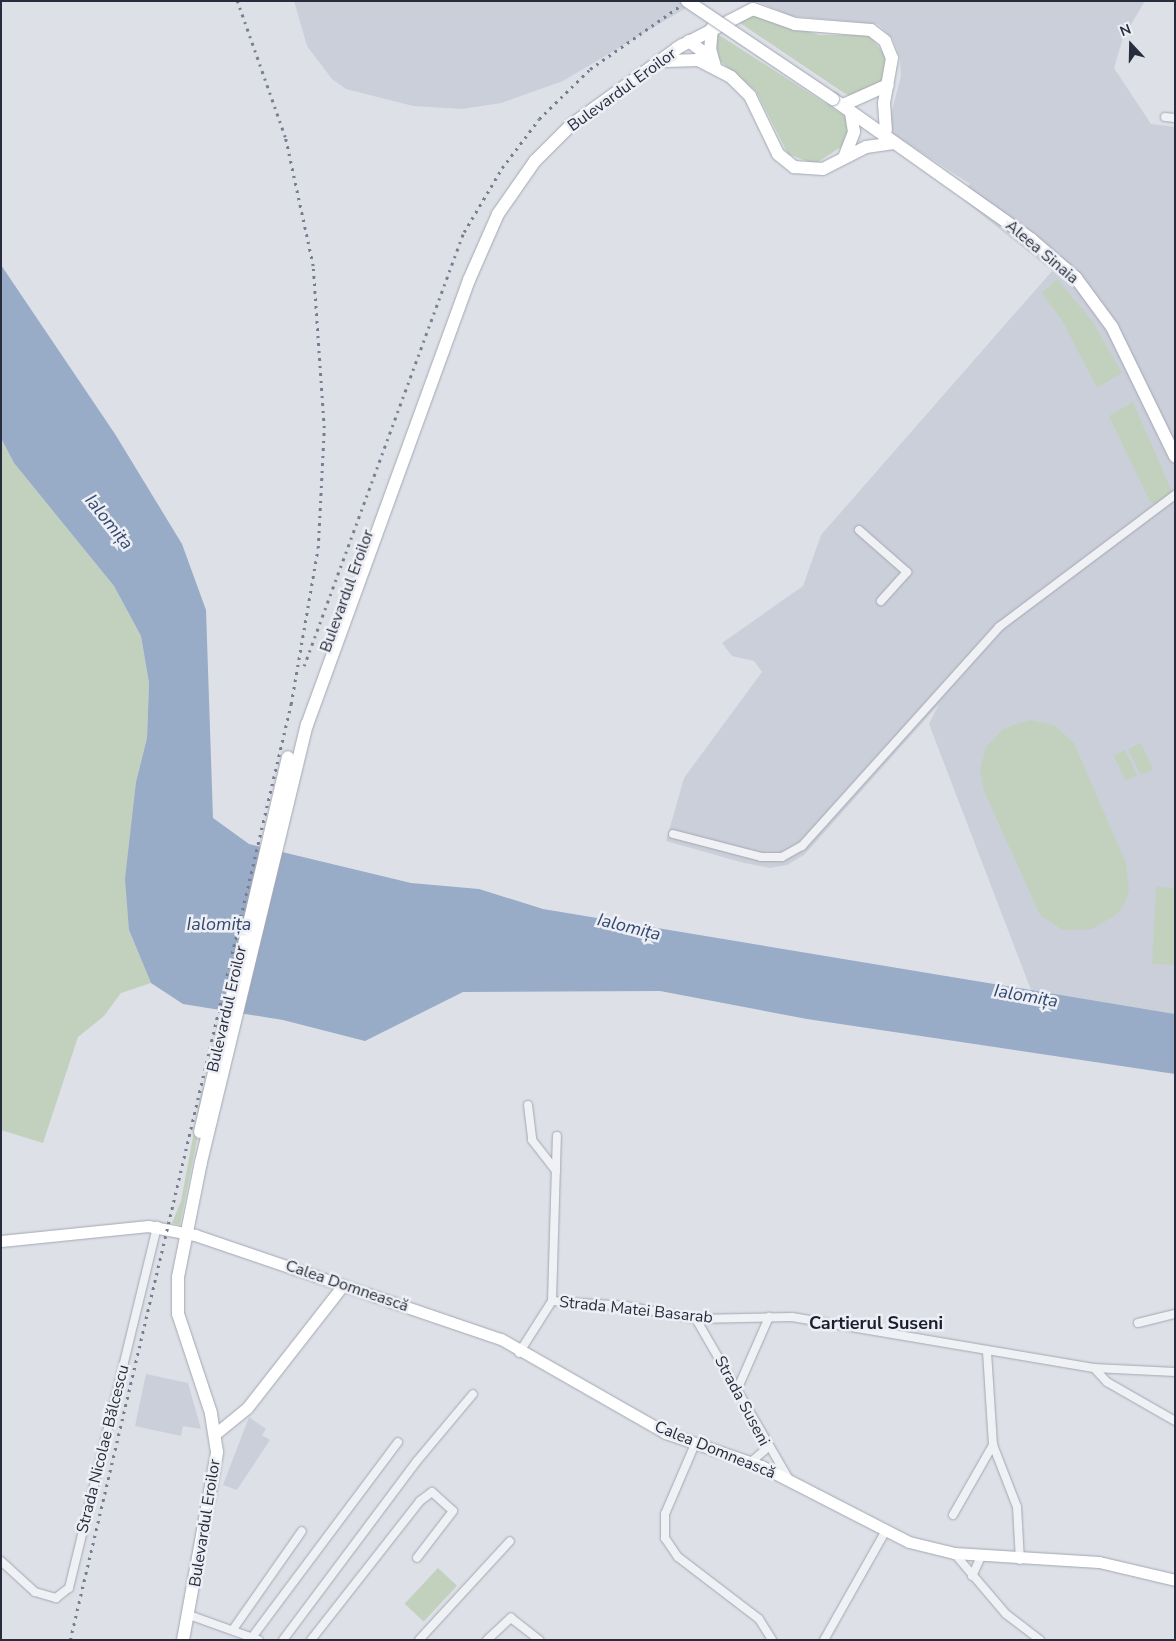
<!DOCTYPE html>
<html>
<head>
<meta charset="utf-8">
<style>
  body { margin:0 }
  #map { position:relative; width:1176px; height:1641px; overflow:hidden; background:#dde0e7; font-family:"Nunito Sans",sans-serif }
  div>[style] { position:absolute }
  .built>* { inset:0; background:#cbcfd9 }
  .green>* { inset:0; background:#c2d1be; transform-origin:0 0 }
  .water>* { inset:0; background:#98abc7 }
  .roads { filter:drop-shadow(0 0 1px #a3a7b1) drop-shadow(0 0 1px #a3a7b1) }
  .street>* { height:8px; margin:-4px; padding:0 4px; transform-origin:4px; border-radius:4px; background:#f0f1f5 }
  .secondary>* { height:11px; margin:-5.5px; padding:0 5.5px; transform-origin:5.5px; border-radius:5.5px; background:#fff }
  .primary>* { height:12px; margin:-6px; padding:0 6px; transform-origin:6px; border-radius:6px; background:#fff }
  .rail>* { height:2.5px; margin-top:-1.25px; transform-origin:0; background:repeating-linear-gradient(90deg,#777e90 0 2.5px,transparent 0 7.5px) }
  .bridges { filter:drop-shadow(0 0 1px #9da4b2) drop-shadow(0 0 1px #9da4b2) }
  .primary-bridge>* { height:12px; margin:-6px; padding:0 6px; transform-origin:6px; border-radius:6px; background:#fff }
  span { translate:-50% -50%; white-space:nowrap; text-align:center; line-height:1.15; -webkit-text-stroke:5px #edeff5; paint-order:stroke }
  .street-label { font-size:16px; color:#272d3d }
  .water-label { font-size:18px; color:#324870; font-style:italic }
  .neighbourhood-label { font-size:18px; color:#191f2e; font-weight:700 }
  .frame { position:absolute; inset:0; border:2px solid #272d3d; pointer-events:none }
  .north { position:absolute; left:1106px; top:20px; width:50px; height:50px; -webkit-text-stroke:4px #edeff5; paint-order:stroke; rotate:339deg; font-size:14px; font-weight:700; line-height:20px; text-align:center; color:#272d3d }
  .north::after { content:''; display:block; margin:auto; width:18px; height:22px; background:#272d3d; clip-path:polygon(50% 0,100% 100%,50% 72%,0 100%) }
</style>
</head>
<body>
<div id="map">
  <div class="built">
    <div style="clip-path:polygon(294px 1px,698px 1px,563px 81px,501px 103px,462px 109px,413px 106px,346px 89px,332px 79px,307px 46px)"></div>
    <div style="clip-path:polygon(756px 1px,1145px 1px,1123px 38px,1114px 68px,1151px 124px,1175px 127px,1175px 1014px,1031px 990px,929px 724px,939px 704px,804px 855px,787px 865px,770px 868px,744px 863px,666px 841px,684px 778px,762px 672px,754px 661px,732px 656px,722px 643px,803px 586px,821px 535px,1052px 271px,960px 197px,970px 184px,893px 134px,890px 119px,901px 76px,900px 58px,893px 39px,878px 24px,791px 16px)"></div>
    <div style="clip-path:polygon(146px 1374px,188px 1383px,201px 1429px,183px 1426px,181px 1436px,135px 1426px)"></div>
    <div style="clip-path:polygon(249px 1417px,266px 1429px,262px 1435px,270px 1440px,237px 1490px,223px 1485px)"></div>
  </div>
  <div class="green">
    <div style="clip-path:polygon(751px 14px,819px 35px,868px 35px,885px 54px,884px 80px,851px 96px,844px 93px,737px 21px)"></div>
    <div style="clip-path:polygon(716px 33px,845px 116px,850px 123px,844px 145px,815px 164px,788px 154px,756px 91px,714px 56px)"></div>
    <div style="clip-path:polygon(1057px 279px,1093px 322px,1122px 373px,1097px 388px,1063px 322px,1042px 293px)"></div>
    <div style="clip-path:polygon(1133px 402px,1172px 492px,1156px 504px,1150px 502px,1109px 416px)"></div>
    <div style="clip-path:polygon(1px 438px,14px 463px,114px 586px,141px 636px,149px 683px,147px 738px,136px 782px,129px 930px,151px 983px,121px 993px,104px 1016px,78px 1037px,43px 1143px,1px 1130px)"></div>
    <div style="clip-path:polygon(1029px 720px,1054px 725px,1074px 743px,1126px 863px,1129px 889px,1125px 903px,1117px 914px,1092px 929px,1063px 930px,1040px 915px,984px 791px,980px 770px,986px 747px,1003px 729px)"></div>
    <div style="left:1141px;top:743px;width:29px;height:14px;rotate:65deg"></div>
    <div style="left:1125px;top:750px;width:28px;height:13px;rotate:64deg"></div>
    <div style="clip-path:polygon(1156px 887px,1175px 888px,1175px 965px,1152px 964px)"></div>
    <div style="clip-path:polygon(203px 1083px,197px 1140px,180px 1225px,172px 1223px,181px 1201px)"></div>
    <div style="left:438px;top:1568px;width:26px;height:49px;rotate:43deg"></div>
  </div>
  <div class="water">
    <div style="clip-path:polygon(1px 265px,115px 434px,182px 544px,206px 610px,213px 818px,249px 844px,411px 883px,479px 889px,543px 909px,1175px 1014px,1175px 1074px,807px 1019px,660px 991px,463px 992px,365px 1041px,283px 1020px,183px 1004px,151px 983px,129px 930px,125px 879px,136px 782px,147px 738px,149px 683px,141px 636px,114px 586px,14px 463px,1px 438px)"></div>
  </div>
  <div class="roads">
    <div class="street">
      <div style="left:1165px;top:117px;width:10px;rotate:6deg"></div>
      <div style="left:859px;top:530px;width:64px;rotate:41.2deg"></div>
      <div style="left:907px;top:572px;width:39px;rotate:132deg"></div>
      <div style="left:673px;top:834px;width:91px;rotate:14.6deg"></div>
      <div style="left:761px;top:857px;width:21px"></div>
      <div style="left:782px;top:857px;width:23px;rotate:-29deg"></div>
      <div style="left:802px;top:846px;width:295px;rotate:-48deg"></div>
      <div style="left:999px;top:627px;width:220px;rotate:-36.9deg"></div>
      <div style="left:528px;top:1105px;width:35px;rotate:83deg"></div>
      <div style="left:532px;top:1140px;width:39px;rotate:52deg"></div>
      <div style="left:552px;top:1301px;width:74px;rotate:3.9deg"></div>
      <div style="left:626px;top:1306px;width:71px;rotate:10.5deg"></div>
      <div style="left:696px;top:1319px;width:96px;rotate:-1.2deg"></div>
      <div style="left:792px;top:1317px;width:306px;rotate:9.6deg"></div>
      <div style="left:1094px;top:1368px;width:81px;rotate:2.8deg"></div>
      <div style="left:552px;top:1301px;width:165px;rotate:-88.3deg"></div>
      <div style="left:696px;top:1319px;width:184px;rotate:59.9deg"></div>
      <div style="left:1138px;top:1323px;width:38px;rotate:-14deg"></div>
      <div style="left:987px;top:1352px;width:93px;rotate:86.3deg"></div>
      <div style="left:993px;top:1445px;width:66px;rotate:68.8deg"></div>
      <div style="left:1017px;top:1507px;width:53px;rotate:86.8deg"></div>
      <div style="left:519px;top:1353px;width:62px;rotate:-57.6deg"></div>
      <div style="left:1094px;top:1368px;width:19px;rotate:47deg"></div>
      <div style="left:1107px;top:1382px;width:78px;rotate:29.8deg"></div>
      <div style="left:737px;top:1390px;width:80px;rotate:-66.3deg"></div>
      <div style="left:695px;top:1444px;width:76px;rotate:113.2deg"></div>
      <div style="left:665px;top:1514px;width:24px;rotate:90deg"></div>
      <div style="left:665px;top:1538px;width:23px;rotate:56deg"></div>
      <div style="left:678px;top:1557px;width:102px;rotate:37.4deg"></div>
      <div style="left:759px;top:1619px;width:25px;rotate:58deg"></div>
      <div style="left:751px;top:1462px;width:21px;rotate:-41deg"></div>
      <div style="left:953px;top:1515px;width:81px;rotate:-60.3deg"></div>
      <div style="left:954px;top:1553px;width:80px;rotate:49.6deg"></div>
      <div style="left:1006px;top:1614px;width:43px;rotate:37.4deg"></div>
      <div style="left:1px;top:1561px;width:46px;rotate:42.4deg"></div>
      <div style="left:35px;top:1592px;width:22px;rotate:16deg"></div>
      <div style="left:56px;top:1598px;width:16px;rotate:-38deg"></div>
      <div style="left:69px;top:1588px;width:373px;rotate:-76.3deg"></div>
      <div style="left:972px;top:1576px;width:19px;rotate:-65deg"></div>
      <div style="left:189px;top:1615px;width:74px;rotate:19.7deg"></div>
      <div style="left:234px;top:1628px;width:118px;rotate:-55deg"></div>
      <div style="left:253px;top:1636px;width:242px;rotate:-53.2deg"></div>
      <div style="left:283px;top:1640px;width:224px;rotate:-53.2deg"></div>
      <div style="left:417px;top:1461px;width:87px;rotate:-50.1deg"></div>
      <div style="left:311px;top:1640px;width:177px;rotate:-51.9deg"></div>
      <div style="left:420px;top:1501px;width:15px;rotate:-37deg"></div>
      <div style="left:432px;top:1492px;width:28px;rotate:42deg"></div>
      <div style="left:453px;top:1511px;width:59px;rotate:127.5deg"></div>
      <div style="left:419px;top:1640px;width:134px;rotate:-47.4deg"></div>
      <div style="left:487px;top:1640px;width:33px;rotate:-43deg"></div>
      <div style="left:511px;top:1618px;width:36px;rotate:38deg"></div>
      <div style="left:824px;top:1640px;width:124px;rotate:-60.5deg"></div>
    </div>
    <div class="secondary">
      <div style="left:1px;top:1241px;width:148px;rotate:-5.8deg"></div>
      <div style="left:148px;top:1226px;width:48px;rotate:10.8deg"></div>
      <div style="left:195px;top:1235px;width:323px;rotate:18.8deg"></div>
      <div style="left:501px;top:1339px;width:190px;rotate:29.7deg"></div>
      <div style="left:666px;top:1433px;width:101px;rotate:19.2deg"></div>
      <div style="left:761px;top:1466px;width:166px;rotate:27.2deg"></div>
      <div style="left:909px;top:1542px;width:46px;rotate:13.7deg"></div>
      <div style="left:954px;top:1553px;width:145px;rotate:3.6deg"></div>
      <div style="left:1099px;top:1562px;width:78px;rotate:13.3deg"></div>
      <div style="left:215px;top:1434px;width:41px;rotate:-39.1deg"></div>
      <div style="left:247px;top:1408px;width:156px;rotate:-52deg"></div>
    </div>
    <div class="primary">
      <div style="left:712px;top:28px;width:21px;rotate:95deg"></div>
      <div style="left:710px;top:49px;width:18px;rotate:74deg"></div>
      <div style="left:689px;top:41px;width:29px;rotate:38deg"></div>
      <div style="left:677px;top:48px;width:85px;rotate:-27.2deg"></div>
      <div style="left:753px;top:9px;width:45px;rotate:19.7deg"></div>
      <div style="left:795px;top:24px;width:76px;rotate:4.5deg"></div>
      <div style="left:871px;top:30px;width:18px;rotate:38deg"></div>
      <div style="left:885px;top:41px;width:18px;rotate:68deg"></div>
      <div style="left:892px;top:58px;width:46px;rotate:100.1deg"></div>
      <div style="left:884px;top:103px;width:27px;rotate:86deg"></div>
      <div style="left:666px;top:61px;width:32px;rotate:-2deg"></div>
      <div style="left:698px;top:60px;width:37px;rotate:27deg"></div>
      <div style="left:731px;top:77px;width:27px;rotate:45deg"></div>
      <div style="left:750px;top:96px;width:64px;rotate:64.2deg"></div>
      <div style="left:778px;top:154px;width:21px;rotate:39deg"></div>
      <div style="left:794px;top:167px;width:29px;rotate:4deg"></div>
      <div style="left:823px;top:169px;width:48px;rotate:-27.1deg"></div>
      <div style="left:866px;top:147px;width:28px;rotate:-8deg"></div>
      <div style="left:833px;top:99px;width:244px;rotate:35.3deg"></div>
      <div style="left:1032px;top:240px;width:58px;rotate:40.8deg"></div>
      <div style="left:1076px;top:278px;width:61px;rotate:53.7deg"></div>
      <div style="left:1112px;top:327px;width:144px;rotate:64deg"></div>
      <div style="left:843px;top:105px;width:49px;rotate:-24deg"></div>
      <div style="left:844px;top:158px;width:28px;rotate:-69deg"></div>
      <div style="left:854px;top:132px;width:18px;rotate:-99deg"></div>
      <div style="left:200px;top:1132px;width:385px;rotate:-76.8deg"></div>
      <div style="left:183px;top:1640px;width:191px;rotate:-79.7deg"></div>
      <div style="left:217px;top:1452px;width:39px;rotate:-99deg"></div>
      <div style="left:211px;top:1413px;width:104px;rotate:-108.4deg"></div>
      <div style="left:178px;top:1314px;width:37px;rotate:-90deg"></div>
      <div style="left:178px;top:1277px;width:117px;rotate:-78.7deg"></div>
      <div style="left:201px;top:1162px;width:450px;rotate:-76.4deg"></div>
      <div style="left:307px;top:725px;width:474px;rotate:-70deg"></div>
      <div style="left:469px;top:280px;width:72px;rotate:-66.3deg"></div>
      <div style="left:498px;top:214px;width:65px;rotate:-55.1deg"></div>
      <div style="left:535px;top:161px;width:51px;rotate:-45deg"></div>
      <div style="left:571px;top:125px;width:137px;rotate:-35.8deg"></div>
    </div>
  </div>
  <div class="rail">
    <div style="left:304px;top:666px;width:463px;rotate:-69.8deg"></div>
    <div style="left:464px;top:232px;width:74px;rotate:-59.3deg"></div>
    <div style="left:502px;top:168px;width:61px;rotate:-52.9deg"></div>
    <div style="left:539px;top:119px;width:71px;rotate:-44.4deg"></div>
    <div style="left:590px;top:69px;width:118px;rotate:-35deg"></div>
    <div style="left:70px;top:1640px;width:962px;rotate:-76.72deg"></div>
    <div style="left:291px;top:704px;width:158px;rotate:-80.2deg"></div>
    <div style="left:318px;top:548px;width:120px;rotate:-87.1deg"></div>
    <div style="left:324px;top:428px;width:162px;rotate:-93.9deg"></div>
    <div style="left:313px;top:266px;width:132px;rotate:-102.2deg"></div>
    <div style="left:285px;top:137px;width:144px;rotate:-109.4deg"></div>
  </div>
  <div class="bridges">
    <div class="primary-bridge">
      <div style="left:687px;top:1px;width:176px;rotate:33.9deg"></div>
    </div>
  </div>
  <div class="street-label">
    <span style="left:622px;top:90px;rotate:-36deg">Bulevardul Eroilor</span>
    <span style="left:1042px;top:252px;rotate:40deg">Aleea Sinaia</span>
    <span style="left:347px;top:591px;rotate:-70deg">Bulevardul Eroilor</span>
    <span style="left:227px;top:1009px;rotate:-77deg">Bulevardul Eroilor</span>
    <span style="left:347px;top:1286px;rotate:19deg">Calea Domnească</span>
    <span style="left:636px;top:1310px;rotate:6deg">Strada Matei Basarab</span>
    <span style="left:742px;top:1401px;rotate:62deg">Strada Suseni</span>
    <span style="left:103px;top:1449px;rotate:-76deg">Strada Nicolae Bălcescu</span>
    <span style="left:715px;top:1450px;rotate:22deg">Calea Domnească</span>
    <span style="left:205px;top:1523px;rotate:-81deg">Bulevardul Eroilor</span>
  </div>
  <div class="water-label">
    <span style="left:109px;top:522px;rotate:51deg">Ialomița</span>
    <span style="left:219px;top:924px">Ialomița</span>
    <span style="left:629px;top:927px;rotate:14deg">Ialomița</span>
    <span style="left:1026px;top:996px;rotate:10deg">Ialomița</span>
  </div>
  <div class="neighbourhood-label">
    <span style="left:876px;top:1323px">Cartierul Suseni</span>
  </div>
  <div class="frame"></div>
  <div class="north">N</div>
</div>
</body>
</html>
